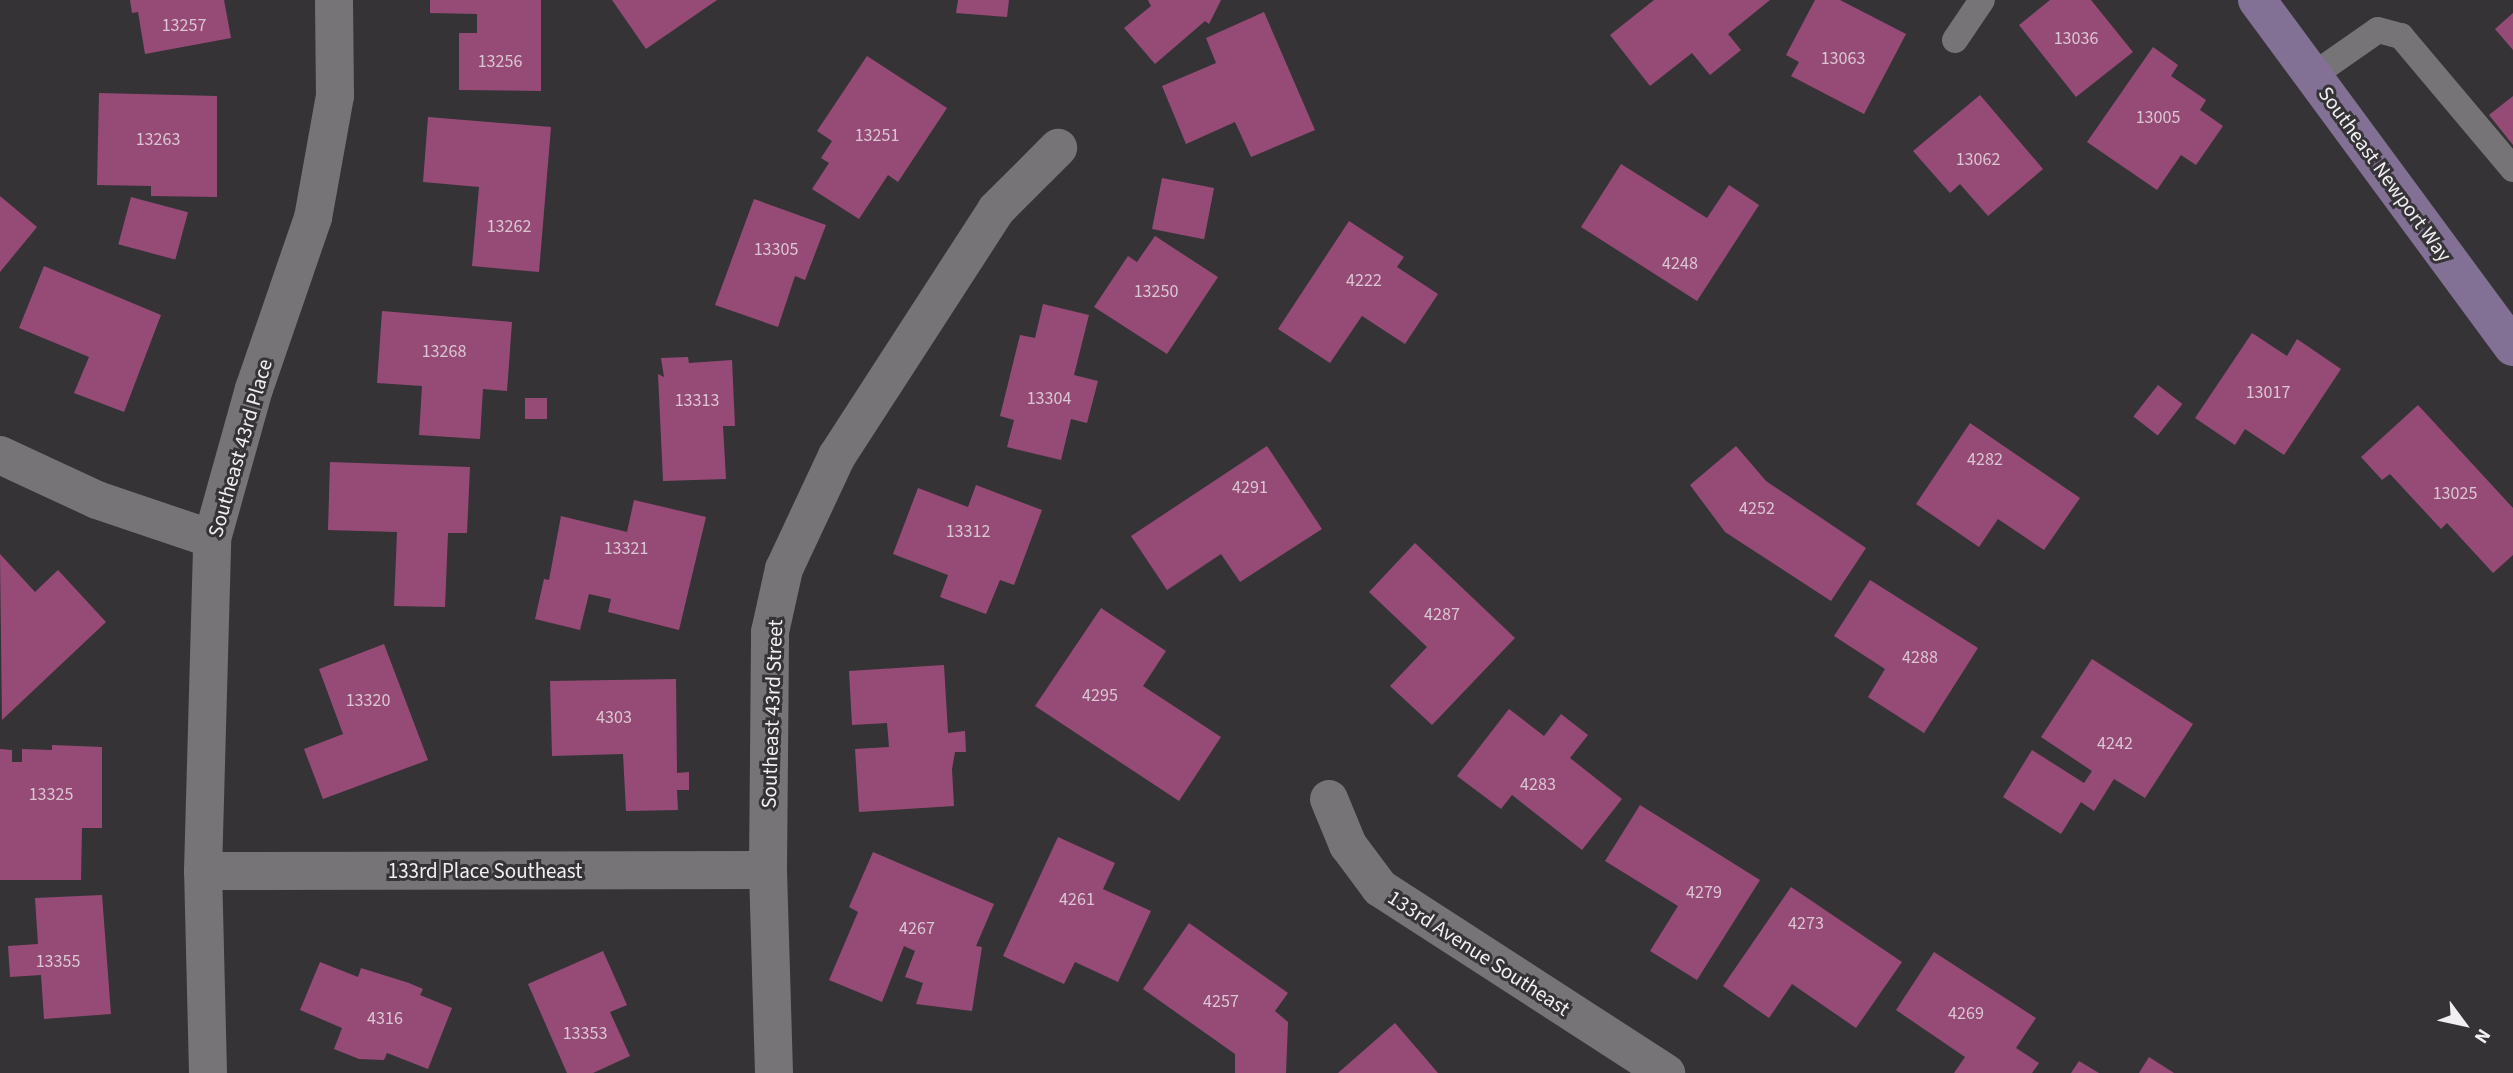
<!DOCTYPE html>
<html>
<head>
<meta charset="utf-8">
<style>
  body { margin:0 }
  #map { position:relative; width:2513px; height:1073px; overflow:hidden; background:#363337; font-family:"Source Sans 3",sans-serif }
  div>[style] { position:absolute }
  .building>* { inset:0; background:#964b77; transform-origin:0 0 }
  .lane>* { height:26px; margin:-13px; padding:0 13px; transform-origin:13px; border-radius:13px; background:#777478 }
  .street>* { height:38px; margin:-19px; padding:0 19px; transform-origin:19px; border-radius:19px; background:#777478 }
  .secondary>* { height:38px; margin:-19px; padding:0 19px; transform-origin:19px; border-radius:19px; background:#827195 }
  span { translate:-50% -50%; white-space:nowrap; text-align:center; line-height:1.15; -webkit-text-stroke:6px #363337; paint-order:stroke }
  .number-label { font-size:18px; color:#dac6d2 }
  .number-label span { -webkit-text-stroke-width:0 }
  .street-label { font-size:21px; color:#f1eff1 }
  .north { position:absolute; left:2429px; top:989px; width:70px; height:70px; -webkit-text-stroke:5px #363337; paint-order:stroke; rotate:123deg; font-size:19px; font-weight:700; line-height:28px; text-align:center; color:#f1eff1 }
  .north::after { content:''; display:block; margin:auto; width:24px; height:32px; background:#f1eff1; clip-path:polygon(50% 0,100% 100%,50% 72%,0 100%) }
</style>
</head>
<body>
<div id="map">
  <div class="building">
    <div style="clip-path:polygon(130px 0,224px 0,231px 38px,145px 54px,138px 12px,132px 13px)"></div>
    <div style="clip-path:polygon(430px 0,541px 0,541px 91px,459px 90px,459px 33px,477px 33px,477px 14px,430px 13px)"></div>
    <div style="clip-path:polygon(612px 0,717px 0,646px 49px)"></div>
    <div style="clip-path:polygon(958px 0,1009px 0,1007px 17px,956px 13px)"></div>
    <div style="clip-path:polygon(1148px 0,1221px 0,1209px 24px,1205px 21px,1155px 64px,1124px 28px,1151px 6px)"></div>
    <div style="clip-path:polygon(1654px 0,1770px 0,1728px 34px,1741px 50px,1710px 75px,1692px 53px,1650px 86px,1610px 35px)"></div>
    <div style="clip-path:polygon(1815px 0,1840px 0,1906px 34px,1864px 114px,1791px 76px,1799px 62px,1786px 55px)"></div>
    <div style="clip-path:polygon(2050px 0,2091px 0,2133px 52px,2076px 97px,2019px 25px)"></div>
    <div style="clip-path:polygon(1264px 12px,1315px 130px,1251px 157px,1235px 122px,1186px 144px,1162px 86px,1216px 63px,1206px 38px)"></div>
    <div style="clip-path:polygon(2513px 13px,2513px 50px,2495px 29px)"></div>
    <div style="clip-path:polygon(2153px 47px,2178px 65px,2171px 76px,2206px 100px,2200px 110px,2223px 126px,2196px 165px,2181px 155px,2157px 190px,2087px 142px)"></div>
    <div style="clip-path:polygon(867px 56px,947px 108px,898px 182px,888px 175px,859px 219px,812px 189px,829px 163px,821px 158px,832px 141px,817px 131px)"></div>
    <div style="clip-path:polygon(99px 93px,217px 96px,217px 197px,151px 196px,151px 186px,97px 185px)"></div>
    <div style="clip-path:polygon(1980px 95px,2043px 169px,1988px 216px,1960px 184px,1950px 193px,1913px 151px)"></div>
    <div style="clip-path:polygon(2513px 96px,2513px 145px,2489px 115px)"></div>
    <div style="clip-path:polygon(428px 117px,551px 127px,539px 272px,472px 266px,479px 187px,423px 182px)"></div>
    <div style="clip-path:polygon(1621px 164px,1707px 218px,1729px 185px,1759px 205px,1697px 301px,1581px 227px)"></div>
    <div style="left:1162px;top:178px;width:53px;height:52px;rotate:11deg"></div>
    <div style="clip-path:polygon(0 196px,37px 227px,0 272px)"></div>
    <div style="left:131px;top:197px;width:59px;height:49px;rotate:15deg"></div>
    <div style="clip-path:polygon(754px 199px,826px 225px,805px 280px,795px 276px,778px 327px,715px 305px)"></div>
    <div style="clip-path:polygon(1349px 221px,1404px 257px,1397px 267px,1438px 294px,1405px 344px,1362px 316px,1330px 363px,1278px 329px)"></div>
    <div style="clip-path:polygon(1155px 236px,1218px 277px,1167px 354px,1094px 307px,1128px 256px,1137px 262px)"></div>
    <div style="clip-path:polygon(44px 266px,161px 315px,124px 412px,74px 393px,89px 357px,19px 328px)"></div>
    <div style="clip-path:polygon(1043px 304px,1089px 315px,1074px 375px,1098px 381px,1087px 423px,1071px 419px,1061px 460px,1007px 447px,1014px 420px,1000px 416px,1020px 335px,1035px 338px)"></div>
    <div style="clip-path:polygon(382px 311px,512px 322px,507px 391px,483px 389px,480px 439px,419px 435px,422px 386px,377px 383px)"></div>
    <div style="clip-path:polygon(2252px 333px,2287px 356px,2297px 339px,2341px 369px,2284px 455px,2245px 429px,2235px 445px,2195px 418px)"></div>
    <div style="clip-path:polygon(688px 357px,689px 363px,732px 360px,735px 426px,723px 426px,726px 479px,663px 481px,658px 374px,664px 377px,661px 358px)"></div>
    <div style="left:2158px;top:385px;width:31px;height:40px;rotate:38deg"></div>
    <div style="left:525px;top:398px;width:22px;height:21px"></div>
    <div style="clip-path:polygon(2418px 405px,2513px 508px,2513px 555px,2493px 573px,2447px 523px,2441px 529px,2390px 474px,2382px 480px,2361px 457px)"></div>
    <div style="clip-path:polygon(1970px 423px,2080px 498px,2044px 550px,1998px 519px,1979px 547px,1916px 504px)"></div>
    <div style="clip-path:polygon(1267px 446px,1322px 529px,1240px 582px,1221px 554px,1167px 590px,1131px 536px)"></div>
    <div style="clip-path:polygon(1736px 446px,1766px 481px,1866px 548px,1831px 601px,1725px 532px,1690px 485px)"></div>
    <div style="clip-path:polygon(330px 462px,470px 467px,467px 533px,448px 533px,445px 607px,394px 606px,397px 532px,328px 530px)"></div>
    <div style="clip-path:polygon(976px 485px,1042px 510px,1014px 585px,1000px 580px,986px 614px,940px 597px,948px 575px,893px 554px,918px 488px,968px 507px)"></div>
    <div style="clip-path:polygon(634px 500px,706px 517px,679px 630px,608px 612px,611px 599px,589px 594px,580px 630px,535px 619px,544px 579px,549px 580px,561px 516px,627px 532px)"></div>
    <div style="clip-path:polygon(1415px 543px,1515px 638px,1432px 725px,1390px 686px,1427px 647px,1369px 592px)"></div>
    <div style="clip-path:polygon(0 554px,35px 592px,58px 570px,106px 622px,2px 720px)"></div>
    <div style="clip-path:polygon(1870px 580px,1978px 648px,1924px 733px,1868px 697px,1885px 669px,1834px 636px)"></div>
    <div style="clip-path:polygon(1101px 608px,1166px 651px,1143px 686px,1221px 737px,1179px 801px,1035px 706px)"></div>
    <div style="clip-path:polygon(384px 644px,428px 760px,323px 799px,304px 749px,343px 734px,319px 669px)"></div>
    <div style="clip-path:polygon(2092px 659px,2193px 724px,2145px 798px,2114px 779px,2094px 811px,2081px 802px,2061px 834px,2003px 797px,2032px 750px,2084px 783px,2092px 771px,2041px 737px)"></div>
    <div style="clip-path:polygon(944px 665px,948px 733px,965px 731px,966px 752px,955px 752px,952px 769px,954px 806px,859px 812px,855px 749px,889px 747px,887px 723px,852px 725px,849px 671px)"></div>
    <div style="clip-path:polygon(676px 679px,677px 773px,689px 772px,689px 790px,677px 790px,678px 810px,626px 811px,623px 754px,552px 756px,550px 681px)"></div>
    <div style="clip-path:polygon(1509px 709px,1544px 736px,1561px 714px,1588px 735px,1570px 758px,1622px 799px,1582px 850px,1512px 795px,1501px 809px,1457px 776px)"></div>
    <div style="clip-path:polygon(52px 745px,102px 747px,102px 828px,82px 828px,81px 880px,0 880px,0 749px,12px 750px,12px 762px,22px 762px,22px 749px,52px 750px)"></div>
    <div style="clip-path:polygon(1640px 805px,1760px 880px,1697px 980px,1650px 951px,1678px 906px,1605px 861px)"></div>
    <div style="clip-path:polygon(1058px 837px,1115px 863px,1103px 889px,1151px 911px,1118px 982px,1075px 962px,1064px 984px,1003px 956px)"></div>
    <div style="clip-path:polygon(873px 852px,994px 904px,976px 946px,982px 947px,972px 1011px,916px 1004px,923px 983px,905px 977px,915px 951px,904px 946px,882px 1002px,829px 980px,858px 912px,849px 907px)"></div>
    <div style="clip-path:polygon(1791px 887px,1902px 962px,1856px 1028px,1792px 984px,1769px 1018px,1723px 986px)"></div>
    <div style="clip-path:polygon(102px 895px,111px 1014px,44px 1019px,41px 975px,10px 977px,8px 946px,38px 944px,35px 898px)"></div>
    <div style="clip-path:polygon(1189px 923px,1288px 993px,1275px 1011px,1288px 1022px,1286px 1073px,1235px 1073px,1235px 1054px,1143px 989px)"></div>
    <div style="clip-path:polygon(603px 951px,627px 1005px,610px 1012px,630px 1056px,593px 1073px,567px 1073px,528px 984px)"></div>
    <div style="clip-path:polygon(1934px 952px,2036px 1018px,2016px 1048px,2039px 1063px,2032px 1073px,1954px 1073px,1965px 1057px,1896px 1010px)"></div>
    <div style="clip-path:polygon(320px 962px,358px 977px,361px 968px,409px 983px,423px 989px,420px 995px,452px 1008px,428px 1069px,387px 1053px,384px 1060px,359px 1059px,334px 1049px,342px 1028px,300px 1010px)"></div>
    <div style="clip-path:polygon(1395px 1023px,1438px 1073px,1338px 1073px)"></div>
    <div style="clip-path:polygon(2149px 1057px,2174px 1073px,2139px 1073px)"></div>
    <div style="clip-path:polygon(2079px 1061px,2099px 1073px,2071px 1073px)"></div>
  </div>
  <div class="lane">
    <div style="left:1955px;top:40px;width:48px;rotate:-56deg"></div>
    <div style="left:2312px;top:76px;width:80px;rotate:-34.9deg"></div>
    <div style="left:2378px;top:30px;width:24px;rotate:15deg"></div>
    <div style="left:2401px;top:36px;width:174px;rotate:49.9deg"></div>
  </div>
  <div class="street">
    <div style="left:0;top:455px;width:107px;rotate:24.9deg"></div>
    <div style="left:97px;top:500px;width:121px;rotate:18.7deg"></div>
    <div style="left:1329px;top:799px;width:50px;rotate:67.6deg"></div>
    <div style="left:1348px;top:845px;width:54px;rotate:53.3deg"></div>
    <div style="left:1380px;top:888px;width:341px;rotate:32.9deg"></div>
    <div style="left:203px;top:871px;width:565px;rotate:-0.1deg"></div>
    <div style="left:208px;top:1073px;width:202px;rotate:-91.4deg"></div>
    <div style="left:203px;top:871px;width:332px;rotate:-88.4deg"></div>
    <div style="left:212px;top:539px;width:156px;rotate:-74.4deg"></div>
    <div style="left:254px;top:389px;width:181px;rotate:-71deg"></div>
    <div style="left:313px;top:218px;width:124px;rotate:-79.8deg"></div>
    <div style="left:335px;top:96px;width:96px;rotate:-90.6deg"></div>
    <div style="left:774px;top:1073px;width:203px;rotate:-91.7deg"></div>
    <div style="left:768px;top:870px;width:238px;rotate:-89.5deg"></div>
    <div style="left:770px;top:632px;width:65px;rotate:-77.5deg"></div>
    <div style="left:784px;top:569px;width:125px;rotate:-64.9deg"></div>
    <div style="left:837px;top:456px;width:293px;rotate:-57.1deg"></div>
    <div style="left:996px;top:210px;width:88px;rotate:-45deg"></div>
  </div>
  <div class="secondary">
    <div style="left:2257px;top:0;width:431px;rotate:53.6deg"></div>
  </div>
  <div class="number-label">
    <span style="left:184px;top:26px">13257</span>
    <span style="left:2076px;top:39px">13036</span>
    <span style="left:1843px;top:59px">13063</span>
    <span style="left:500px;top:62px">13256</span>
    <span style="left:2158px;top:118px">13005</span>
    <span style="left:877px;top:136px">13251</span>
    <span style="left:158px;top:140px">13263</span>
    <span style="left:1978px;top:160px">13062</span>
    <span style="left:509px;top:227px">13262</span>
    <span style="left:776px;top:250px">13305</span>
    <span style="left:1680px;top:264px">4248</span>
    <span style="left:1364px;top:281px">4222</span>
    <span style="left:1156px;top:292px">13250</span>
    <span style="left:444px;top:352px">13268</span>
    <span style="left:2268px;top:393px">13017</span>
    <span style="left:1049px;top:399px">13304</span>
    <span style="left:697px;top:401px">13313</span>
    <span style="left:1985px;top:460px">4282</span>
    <span style="left:1250px;top:488px">4291</span>
    <span style="left:2455px;top:494px">13025</span>
    <span style="left:1757px;top:509px">4252</span>
    <span style="left:968px;top:532px">13312</span>
    <span style="left:626px;top:549px">13321</span>
    <span style="left:1442px;top:615px">4287</span>
    <span style="left:1920px;top:658px">4288</span>
    <span style="left:1100px;top:696px">4295</span>
    <span style="left:368px;top:701px">13320</span>
    <span style="left:614px;top:718px">4303</span>
    <span style="left:2115px;top:744px">4242</span>
    <span style="left:1538px;top:785px">4283</span>
    <span style="left:51px;top:795px">13325</span>
    <span style="left:1704px;top:893px">4279</span>
    <span style="left:1077px;top:900px">4261</span>
    <span style="left:1806px;top:924px">4273</span>
    <span style="left:917px;top:929px">4267</span>
    <span style="left:58px;top:962px">13355</span>
    <span style="left:1221px;top:1002px">4257</span>
    <span style="left:1966px;top:1014px">4269</span>
    <span style="left:385px;top:1019px">4316</span>
    <span style="left:585px;top:1034px">13353</span>
  </div>
  <div class="street-label">
    <span style="left:2385px;top:174px;rotate:54deg">Southeast Newport Way</span>
    <span style="left:240px;top:448px;rotate:-74deg">Southeast 43rd Place</span>
    <span style="left:772px;top:714px;rotate:-88deg">Southeast 43rd Street</span>
    <span style="left:485px;top:871px">133rd Place Southeast</span>
    <span style="left:1479px;top:953px;rotate:33deg">133rd Avenue Southeast</span>
  </div>
  <div class="north">N</div>
</div>
</body>
</html>
